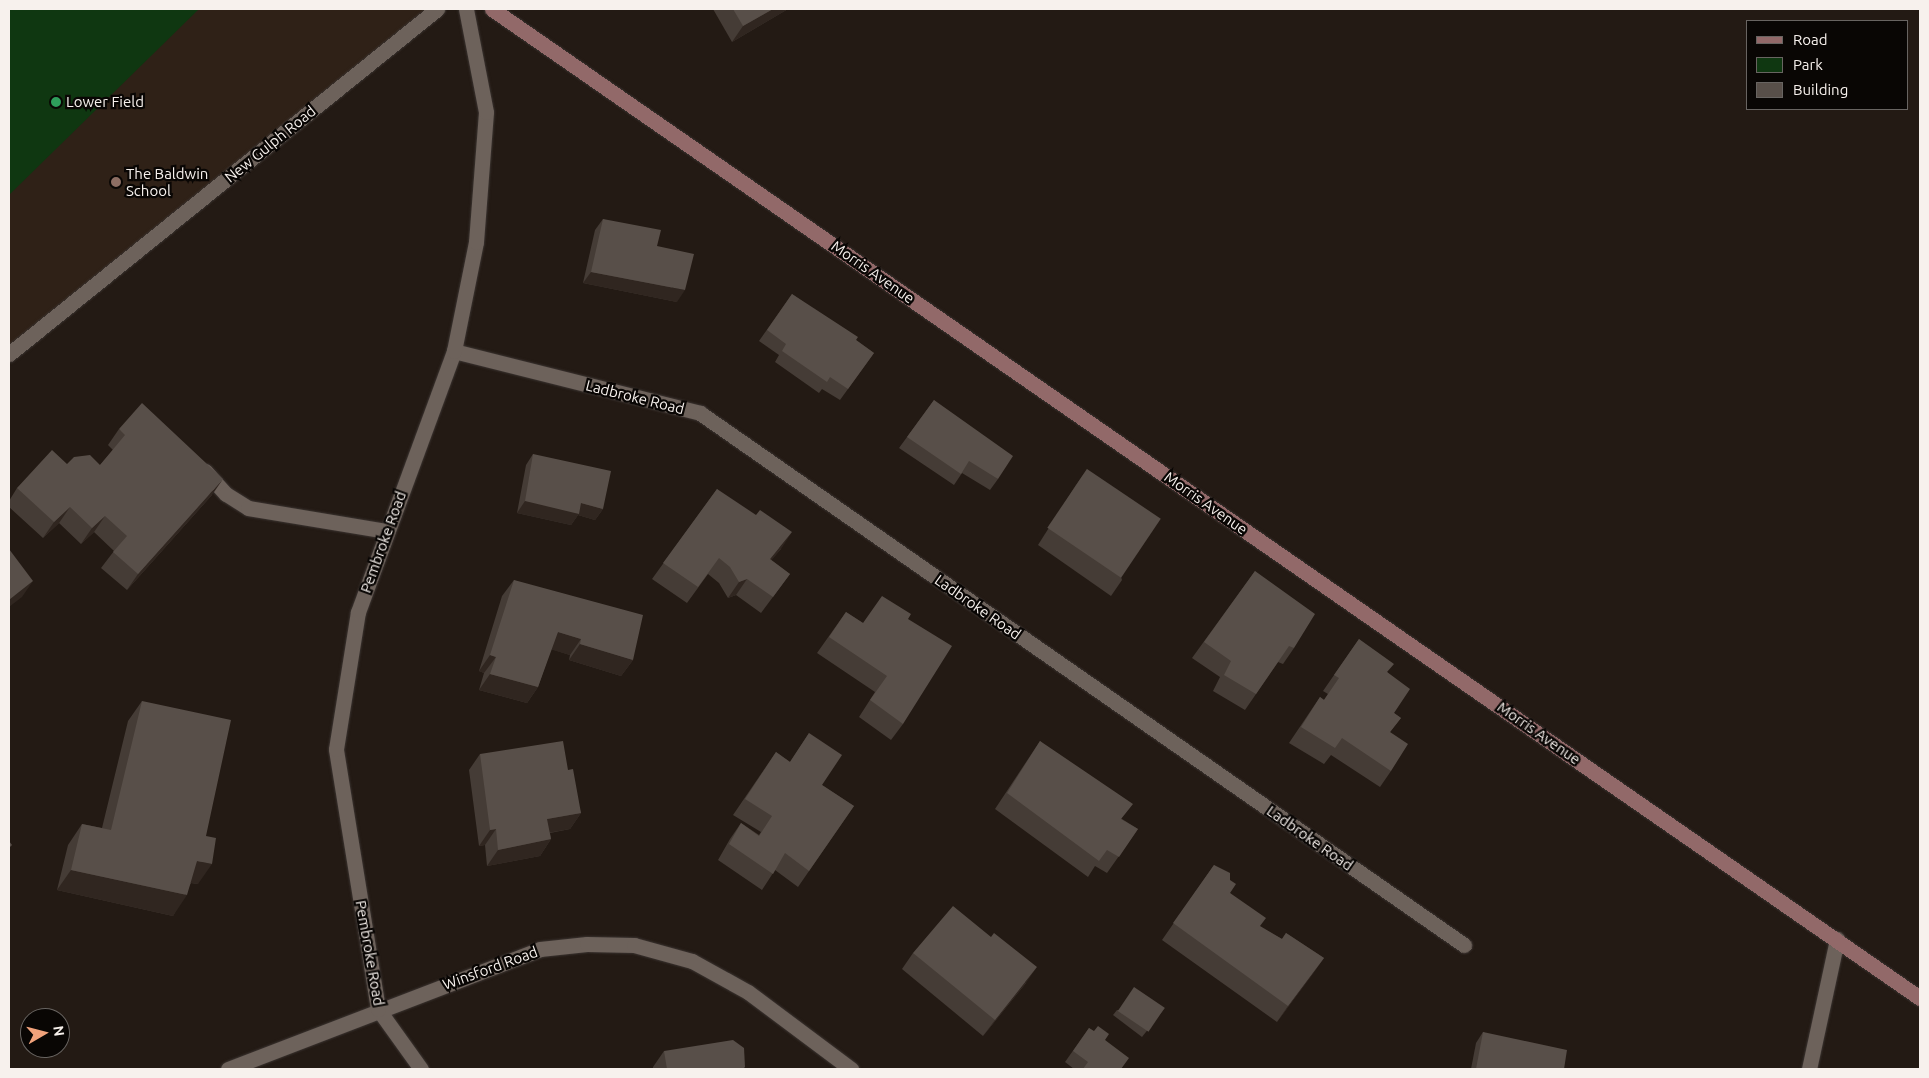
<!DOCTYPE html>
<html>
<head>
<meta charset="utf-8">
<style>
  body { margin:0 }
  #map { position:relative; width:1929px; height:1078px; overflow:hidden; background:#231a14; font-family:Ubuntu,sans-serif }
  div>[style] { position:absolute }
  .built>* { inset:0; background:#2f2117 }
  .green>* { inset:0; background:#0f3711 }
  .roads { filter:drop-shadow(0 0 1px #3b3431) drop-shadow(0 0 1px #3b3431) }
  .lane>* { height:15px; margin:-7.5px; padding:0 7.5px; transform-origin:7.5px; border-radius:7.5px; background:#6d625b }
  .street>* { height:15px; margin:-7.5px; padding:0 7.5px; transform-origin:7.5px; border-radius:7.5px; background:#6d625b }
  .secondary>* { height:15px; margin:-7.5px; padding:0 7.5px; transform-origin:7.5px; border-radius:7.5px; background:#926969 }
  .wall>* { inset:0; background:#453c36 }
  .shaded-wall>* { inset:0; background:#302620 }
  .building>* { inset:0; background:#584f49; transform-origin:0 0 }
  .dots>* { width:14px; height:14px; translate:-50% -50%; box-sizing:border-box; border:2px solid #090604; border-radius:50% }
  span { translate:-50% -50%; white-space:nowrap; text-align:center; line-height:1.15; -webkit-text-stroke:4.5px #090604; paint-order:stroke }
  .poi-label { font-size:15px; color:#f7f1ed }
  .left { translate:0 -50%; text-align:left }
  .street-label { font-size:15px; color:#f7f1ed }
  .frame { position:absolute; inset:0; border:10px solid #f7f1ed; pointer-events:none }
  .legend { position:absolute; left:1746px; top:20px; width:162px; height:90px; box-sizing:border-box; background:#090604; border:1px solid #686461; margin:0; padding:6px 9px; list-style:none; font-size:15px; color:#f7f1ed }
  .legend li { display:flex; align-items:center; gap:10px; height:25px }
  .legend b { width:25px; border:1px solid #686461 }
  .north { position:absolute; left:20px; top:1008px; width:50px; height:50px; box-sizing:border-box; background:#090604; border:1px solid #686461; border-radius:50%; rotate:82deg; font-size:14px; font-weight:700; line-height:20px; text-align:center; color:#f7f1ed }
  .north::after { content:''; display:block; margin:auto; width:18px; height:22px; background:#f1a27b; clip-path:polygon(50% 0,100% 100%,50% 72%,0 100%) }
</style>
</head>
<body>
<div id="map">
  <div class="built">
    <div style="clip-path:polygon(9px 9px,437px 9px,9px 355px)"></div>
  </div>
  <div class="green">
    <div style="clip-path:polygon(9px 9px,199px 9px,9px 195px)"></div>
  </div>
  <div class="roads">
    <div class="lane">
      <div style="left:205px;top:471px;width:31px;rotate:48deg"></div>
      <div style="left:226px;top:494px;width:26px;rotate:32deg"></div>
      <div style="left:248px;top:508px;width:141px;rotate:9.4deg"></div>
    </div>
    <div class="street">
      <div style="left:454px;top:351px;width:254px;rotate:14.1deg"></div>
      <div style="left:700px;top:413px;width:931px;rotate:34.85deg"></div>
      <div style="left:9px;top:354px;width:550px;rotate:-38.87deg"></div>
      <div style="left:228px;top:1069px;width:334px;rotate:-21deg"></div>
      <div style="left:540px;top:949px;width:47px;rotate:-6.1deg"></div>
      <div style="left:587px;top:944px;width:47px;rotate:1.2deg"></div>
      <div style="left:634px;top:945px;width:60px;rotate:15.4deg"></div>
      <div style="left:692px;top:961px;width:64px;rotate:29deg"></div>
      <div style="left:748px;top:992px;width:129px;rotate:36.8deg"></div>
      <div style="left:421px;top:1069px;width:74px;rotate:-125.6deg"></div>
      <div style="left:378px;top:1009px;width:263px;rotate:-99.2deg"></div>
      <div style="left:336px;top:749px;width:139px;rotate:-80.9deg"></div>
      <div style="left:358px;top:612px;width:278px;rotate:-69.8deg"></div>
      <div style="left:454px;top:351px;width:111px;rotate:-78.6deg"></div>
      <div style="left:476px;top:242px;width:130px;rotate:-85.6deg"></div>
      <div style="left:486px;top:112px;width:105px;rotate:-101deg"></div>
      <div style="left:1809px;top:1069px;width:133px;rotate:-77.8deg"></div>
    </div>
    <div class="secondary">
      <div style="left:492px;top:9px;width:1737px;rotate:34.71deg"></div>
    </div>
  </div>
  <div class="wall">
    <div style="clip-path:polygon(713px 9px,788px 9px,732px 42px)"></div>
    <div style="clip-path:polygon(603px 219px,657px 246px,677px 302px,583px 283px,595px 230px)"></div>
    <div style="clip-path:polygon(792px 294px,874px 353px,840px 400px,822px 389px,819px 393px,775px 362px,779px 355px,759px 341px)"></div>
    <div style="clip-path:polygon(934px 400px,998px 479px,990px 490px,962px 473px,954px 485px,899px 448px)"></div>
    <div style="clip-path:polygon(119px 429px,212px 495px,127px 590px,101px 568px,114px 551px,94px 532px,81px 544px,59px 523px,43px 538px,9px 507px,9px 501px,17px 488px,67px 464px,100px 465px,113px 450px,108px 445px)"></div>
    <div style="clip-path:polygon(533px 454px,603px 509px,595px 520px,578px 515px,571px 525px,517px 513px,526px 465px)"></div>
    <div style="clip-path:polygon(1087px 469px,1122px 580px,1111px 596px,1038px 545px,1076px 485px)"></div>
    <div style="clip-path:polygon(717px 489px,781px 549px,771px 560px,790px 574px,761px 613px,736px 595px,728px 598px,719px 583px,708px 574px,687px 603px,652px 579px)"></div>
    <div style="clip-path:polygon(1255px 571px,1294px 648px,1283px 664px,1278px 662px,1245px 710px,1213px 691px,1220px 677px,1192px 658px)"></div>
    <div style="clip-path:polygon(514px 580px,633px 660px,621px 676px,569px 660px,570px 655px,551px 649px,538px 687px,527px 703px,479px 690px,484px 673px,479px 671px,502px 596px)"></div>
    <div style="clip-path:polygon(846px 612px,863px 623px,908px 619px,903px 724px,891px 740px,859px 717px,875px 692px,817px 653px)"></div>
    <div style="clip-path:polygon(1359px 639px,1388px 673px,1394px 713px,1401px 718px,1390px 732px,1391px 771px,1380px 787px,1331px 755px,1324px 764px,1289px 743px,1320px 697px,1324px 700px,1328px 694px,1323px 691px)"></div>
    <div style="clip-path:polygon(142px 701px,206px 836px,198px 884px,191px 883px,173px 916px,57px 890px,68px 845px,82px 824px,102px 828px,128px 721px)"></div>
    <div style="clip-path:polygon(809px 733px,822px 785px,854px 806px,798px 887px,775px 870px,762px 890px,718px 860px,730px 839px,741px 823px,759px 835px,761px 832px,733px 815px,776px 752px,790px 762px)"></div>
    <div style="clip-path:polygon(1040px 741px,1122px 819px,1138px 829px,1107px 873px,1095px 866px,1088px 877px,995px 809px)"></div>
    <div style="clip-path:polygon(480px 754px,568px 770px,581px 813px,570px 829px,550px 833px,551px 839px,540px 856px,487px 866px,485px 845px,479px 846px,469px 770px)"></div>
    <div style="clip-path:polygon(1214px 865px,1230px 880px,1230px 893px,1260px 927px,1282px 939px,1286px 933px,1324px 958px,1277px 1022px,1162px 940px)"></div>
    <div style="clip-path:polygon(991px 937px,1026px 983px,983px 1036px,902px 969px,913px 953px)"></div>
    <div style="clip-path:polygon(1165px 1008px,1142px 1037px,1113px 1015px,1117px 1010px)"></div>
    <div style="clip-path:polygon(1089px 1028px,1105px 1040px,1121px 1069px,1074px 1069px,1065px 1062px)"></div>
    <div style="clip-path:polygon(1483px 1032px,1564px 1069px,1471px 1069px,1476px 1043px)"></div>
    <div style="clip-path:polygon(664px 1051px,743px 1069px,653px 1069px,653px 1067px)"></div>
  </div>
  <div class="shaded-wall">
    <div style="clip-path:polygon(773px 9px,788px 9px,732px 42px,743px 26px)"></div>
    <div style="clip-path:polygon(591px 272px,685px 290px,677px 302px,583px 283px)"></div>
    <div style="clip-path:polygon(223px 479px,212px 495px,127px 590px,138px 574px)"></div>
    <div style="clip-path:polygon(525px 501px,581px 503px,603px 509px,595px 520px,578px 515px,571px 525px,517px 513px)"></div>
    <div style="clip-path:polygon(70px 507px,59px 523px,43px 538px,54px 522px)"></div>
    <div style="clip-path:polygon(105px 516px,94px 532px,81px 544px,92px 528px)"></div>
    <div style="clip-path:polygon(792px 532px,781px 549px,759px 575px,770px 559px)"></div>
    <div style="clip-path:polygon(747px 579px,736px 595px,728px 598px,739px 582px)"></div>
    <div style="clip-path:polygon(33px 581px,22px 597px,9px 607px,9px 600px)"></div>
    <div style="clip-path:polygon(558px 632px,581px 639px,570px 655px,546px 648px)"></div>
    <div style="clip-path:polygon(580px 644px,633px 660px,621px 676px,569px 660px)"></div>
    <div style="clip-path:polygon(490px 655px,496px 657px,484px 673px,479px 671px)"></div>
    <div style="clip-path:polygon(490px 674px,538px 687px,527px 703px,479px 690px)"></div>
    <div style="clip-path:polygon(581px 813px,570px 829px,536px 835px,547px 819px)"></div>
    <div style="clip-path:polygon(496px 829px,485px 845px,479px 846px,490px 830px)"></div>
    <div style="clip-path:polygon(551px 839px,540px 856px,487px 866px,498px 850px)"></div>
    <div style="clip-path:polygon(197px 861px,212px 864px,198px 884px,183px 882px)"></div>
    <div style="clip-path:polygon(71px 870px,187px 895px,173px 916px,57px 890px)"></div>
    <div style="clip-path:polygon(1324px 958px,1313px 974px,1277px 1022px,1288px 1006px)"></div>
    <div style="clip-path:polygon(1037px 967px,1026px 983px,983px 1036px,995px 1020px)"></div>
  </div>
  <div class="building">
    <div style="clip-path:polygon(733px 9px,773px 9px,743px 26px)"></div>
    <div style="clip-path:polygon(603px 219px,661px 230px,657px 246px,694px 254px,685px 290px,591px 272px)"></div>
    <div style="clip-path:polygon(792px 294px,858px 337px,856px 340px,874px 353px,848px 389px,830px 377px,827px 382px,782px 351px,786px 344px,767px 330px)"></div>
    <div style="clip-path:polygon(934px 400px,1013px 456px,998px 479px,969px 461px,961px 474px,907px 437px)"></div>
    <div style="clip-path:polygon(142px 403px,223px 479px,138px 574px,113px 552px,127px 536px,105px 516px,92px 528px,70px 507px,54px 522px,17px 488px,52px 450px,67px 464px,74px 457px,90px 455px,100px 465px,125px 435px,119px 429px)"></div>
    <div style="clip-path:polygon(533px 454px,611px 471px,603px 509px,581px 503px,579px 514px,525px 501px)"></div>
    <div style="left:1087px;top:469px;width:89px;height:71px;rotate:34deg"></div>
    <div style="clip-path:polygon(717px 489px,756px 515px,760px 510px,792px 532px,770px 559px,790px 574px,773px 597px,747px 579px,739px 582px,730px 567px,719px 558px,698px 587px,663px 563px)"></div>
    <div style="clip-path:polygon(9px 549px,33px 581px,9px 600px)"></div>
    <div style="clip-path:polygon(1255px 571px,1315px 614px,1294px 648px,1289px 646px,1256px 694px,1224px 675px,1231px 661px,1204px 642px)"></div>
    <div style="clip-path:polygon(514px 580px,643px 615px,633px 660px,580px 644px,581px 639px,558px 632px,538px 687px,490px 674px,496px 657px,490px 655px)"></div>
    <div style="clip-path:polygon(882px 596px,911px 614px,908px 619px,952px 646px,903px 724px,870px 700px,887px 676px,829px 637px,846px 612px,863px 623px)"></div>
    <div style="clip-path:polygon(1359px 639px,1394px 664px,1387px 672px,1410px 689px,1394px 713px,1401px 718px,1390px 732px,1408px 744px,1391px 771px,1342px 738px,1335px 748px,1301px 727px,1320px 697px,1324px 700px,1339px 678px,1334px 675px)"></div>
    <div style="clip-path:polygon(142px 701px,231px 720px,206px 836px,216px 838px,212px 864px,197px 861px,187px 895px,71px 870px,82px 824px,111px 830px)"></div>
    <div style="clip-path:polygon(809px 733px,842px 755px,822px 785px,854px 806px,809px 871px,785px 853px,773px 874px,729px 844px,741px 823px,759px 836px,772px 816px,745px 799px,776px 752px,790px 762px)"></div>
    <div style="clip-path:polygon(563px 741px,568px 770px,573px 769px,581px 813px,547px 819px,551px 839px,498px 850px,496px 829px,490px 830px,480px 754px)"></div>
    <div style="clip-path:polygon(1040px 741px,1133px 804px,1121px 819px,1138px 829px,1119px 857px,1107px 850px,1099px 861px,1007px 793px)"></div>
    <div style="clip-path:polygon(9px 841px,12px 845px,9px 848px)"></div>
    <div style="clip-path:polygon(1214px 865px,1230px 873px,1230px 880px,1236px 884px,1230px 893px,1266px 918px,1260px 926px,1282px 939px,1286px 933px,1324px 958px,1288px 1006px,1173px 923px)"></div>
    <div style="clip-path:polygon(953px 906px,991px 937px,994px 933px,1037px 967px,995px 1020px,913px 953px)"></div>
    <div style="left:1134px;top:987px;width:37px;height:29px;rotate:34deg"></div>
    <div style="clip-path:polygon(1098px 1026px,1109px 1034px,1105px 1040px,1129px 1058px,1121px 1069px,1083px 1069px,1088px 1062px,1073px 1051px,1089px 1028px,1094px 1031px)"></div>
    <div style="clip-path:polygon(1483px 1032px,1567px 1050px,1564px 1069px,1476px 1069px)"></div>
    <div style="clip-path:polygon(733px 1040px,744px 1048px,745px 1067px,743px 1069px,667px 1069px,664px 1051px)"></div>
  </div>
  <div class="dots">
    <div style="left:56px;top:102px;background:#2e9e5b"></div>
    <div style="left:116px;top:182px;background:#8d6e63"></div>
  </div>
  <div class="poi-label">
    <span class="left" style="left:66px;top:102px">Lower Field</span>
    <span class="left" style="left:126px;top:182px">The Baldwin<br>School</span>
  </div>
  <div class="street-label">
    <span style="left:270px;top:144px;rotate:-39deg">New Gulph Road</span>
    <span style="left:873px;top:272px;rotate:35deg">Morris Avenue</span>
    <span style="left:635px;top:397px;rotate:14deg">Ladbroke Road</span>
    <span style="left:1206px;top:503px;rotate:35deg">Morris Avenue</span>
    <span style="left:383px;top:542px;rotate:-70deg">Pembroke Road</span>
    <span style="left:978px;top:607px;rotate:35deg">Ladbroke Road</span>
    <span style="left:1539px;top:733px;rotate:35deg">Morris Avenue</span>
    <span style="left:1310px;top:838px;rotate:35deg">Ladbroke Road</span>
    <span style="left:370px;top:953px;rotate:80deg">Pembroke Road</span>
    <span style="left:490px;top:968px;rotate:-20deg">Winsford Road</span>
  </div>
  <div class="frame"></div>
  <ul class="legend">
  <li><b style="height:6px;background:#926969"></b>Road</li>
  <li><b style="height:14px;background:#0f3711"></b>Park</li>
  <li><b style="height:14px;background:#584f49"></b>Building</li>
  </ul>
  <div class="north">N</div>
</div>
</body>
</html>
